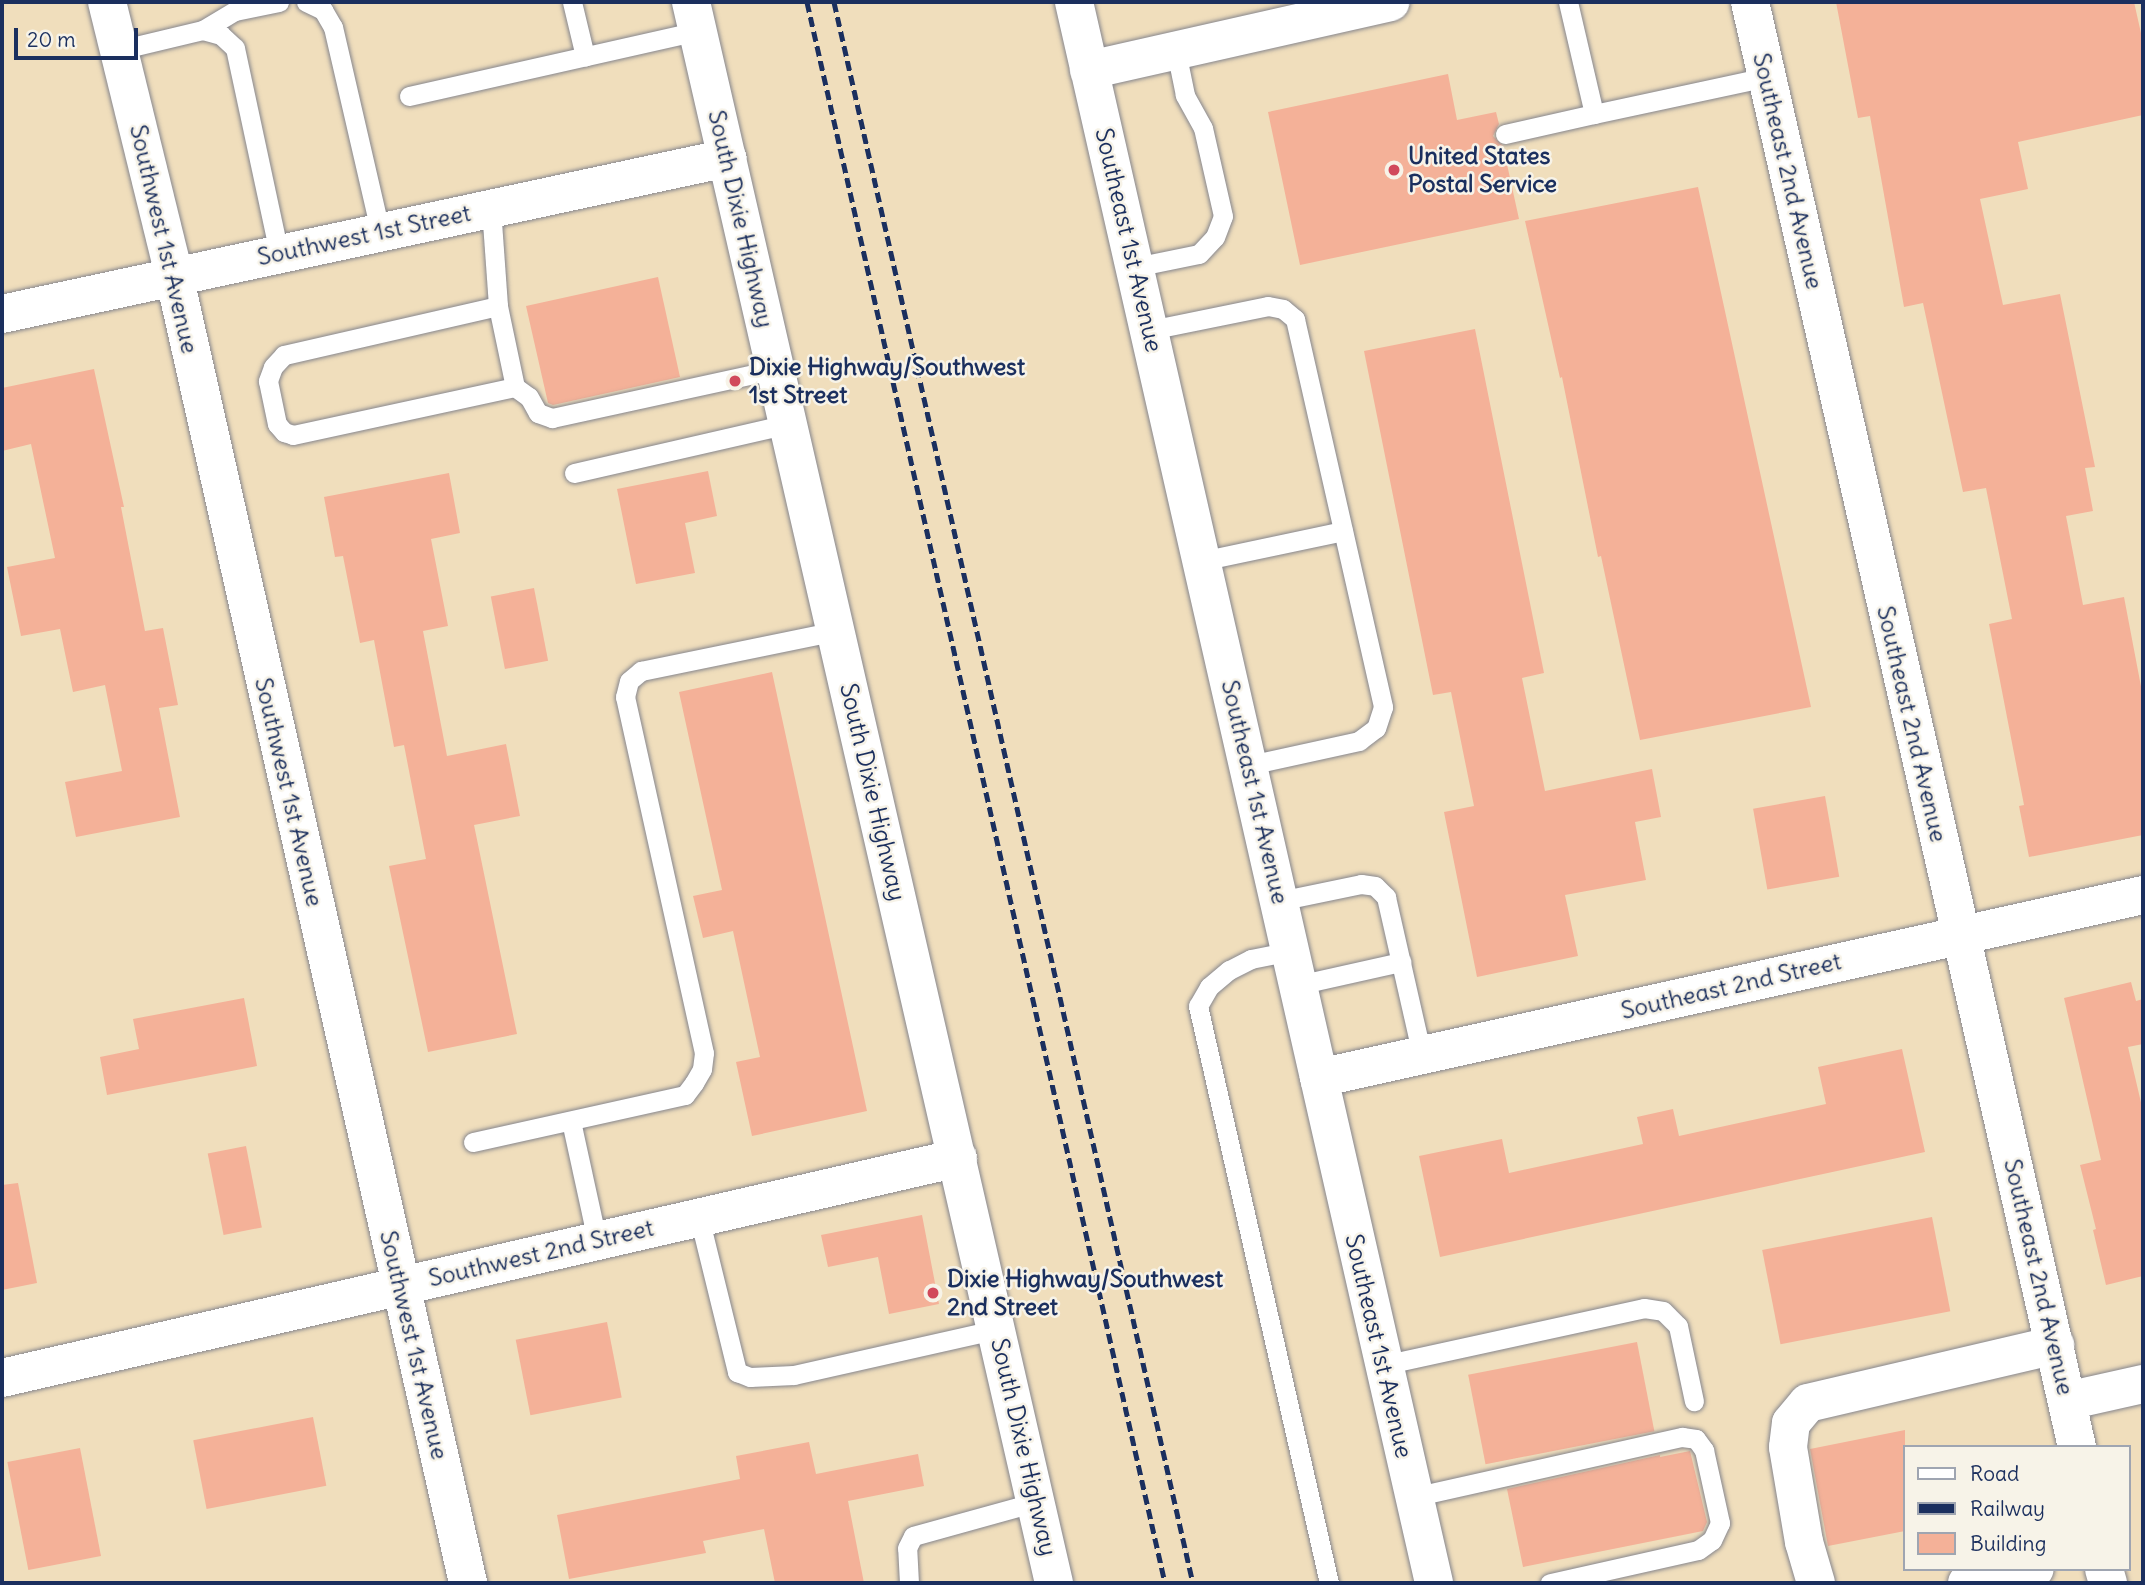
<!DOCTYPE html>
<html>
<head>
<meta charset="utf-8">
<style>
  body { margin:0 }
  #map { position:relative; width:2145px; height:1585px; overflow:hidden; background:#f0debc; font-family:Delius,sans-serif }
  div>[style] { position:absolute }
  .building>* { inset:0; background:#f4b198; transform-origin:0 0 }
  .roads { filter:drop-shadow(0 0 2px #86868d) drop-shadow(0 0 2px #86868d) }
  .service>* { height:19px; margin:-9.5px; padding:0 9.5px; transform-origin:9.5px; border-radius:9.5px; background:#fff }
  .minor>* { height:38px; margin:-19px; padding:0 19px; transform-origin:19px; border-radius:19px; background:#fff }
  .secondary>* { height:38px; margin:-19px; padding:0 19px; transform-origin:19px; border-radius:19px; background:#fff }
  .rail>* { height:5px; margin-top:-2.5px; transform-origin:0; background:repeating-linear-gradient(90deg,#1b2f5e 0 10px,transparent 0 15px) }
  .dots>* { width:19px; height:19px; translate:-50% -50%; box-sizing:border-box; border:4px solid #f7f3e8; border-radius:50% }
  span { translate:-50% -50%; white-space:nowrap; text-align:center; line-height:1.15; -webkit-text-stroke:5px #f7f3e8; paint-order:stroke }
  .poi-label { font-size:24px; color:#1b2f5e; font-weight:700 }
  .left { translate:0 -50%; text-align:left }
  .street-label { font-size:24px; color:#1b2f5e }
  .frame { position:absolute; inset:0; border:4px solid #1b2f5e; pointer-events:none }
  .legend { position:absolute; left:1903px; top:1445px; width:228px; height:126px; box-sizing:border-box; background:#f7f3e8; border:2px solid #9fa5b1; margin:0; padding:9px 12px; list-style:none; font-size:21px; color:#1b2f5e }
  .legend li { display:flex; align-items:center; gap:14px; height:35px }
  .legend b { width:35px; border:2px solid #9fa5b1 }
  .scale { position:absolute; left:14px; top:28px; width:124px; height:32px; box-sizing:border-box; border:4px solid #1b2f5e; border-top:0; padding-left:9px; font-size:21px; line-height:24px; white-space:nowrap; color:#1b2f5e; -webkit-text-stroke:5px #f7f3e8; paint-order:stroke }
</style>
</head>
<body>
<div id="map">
  <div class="building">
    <div style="clip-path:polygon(1836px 2px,2134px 2px,2143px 42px,2143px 115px,2018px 142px,2028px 189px,1980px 199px,2003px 305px,2060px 294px,2095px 467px,2085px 468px,2093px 511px,2066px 516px,2083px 605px,2124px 597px,2143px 697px,2143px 835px,2029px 857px,2019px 806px,2024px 805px,1989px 624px,2012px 619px,1986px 488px,1963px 492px,1923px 303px,1904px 307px,1870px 116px,1858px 118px)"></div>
    <div style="clip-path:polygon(1448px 74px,1457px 120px,1496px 112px,1499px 124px,1493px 136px,1503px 146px,1519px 219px,1300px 265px,1268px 112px)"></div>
    <div style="clip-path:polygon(1698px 187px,1811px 707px,1640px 740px,1601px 556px,1598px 557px,1562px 377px,1560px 378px,1525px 221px)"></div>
    <div style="clip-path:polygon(658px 277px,680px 377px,553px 405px,548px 403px,526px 306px)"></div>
    <div style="clip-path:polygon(1475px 329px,1544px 673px,1522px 678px,1545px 791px,1652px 769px,1661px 817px,1635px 822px,1646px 880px,1565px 895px,1578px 956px,1477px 977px,1444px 812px,1474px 806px,1451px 692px,1433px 695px,1364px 351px)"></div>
    <div style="clip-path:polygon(94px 369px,124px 507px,121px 507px,145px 631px,163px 628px,178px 705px,159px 708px,180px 817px,76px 837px,65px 782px,122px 771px,105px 685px,73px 692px,60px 629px,21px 636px,7px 567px,55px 558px,31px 444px,2px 451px,2px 388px)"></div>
    <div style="clip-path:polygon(708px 471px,717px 516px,685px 523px,695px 573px,636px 584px,617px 489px)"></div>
    <div style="clip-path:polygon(449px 473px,460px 533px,431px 539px,448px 626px,423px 631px,447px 756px,506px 744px,520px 816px,474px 825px,517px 1034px,428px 1052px,389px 866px,426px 859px,404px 745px,394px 747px,374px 640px,360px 643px,343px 556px,335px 557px,324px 497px)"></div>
    <div style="left:534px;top:588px;width:74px;height:44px;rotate:79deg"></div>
    <div style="clip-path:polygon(772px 672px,867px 1111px,752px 1136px,736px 1062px,760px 1057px,733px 931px,703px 938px,693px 896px,722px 890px,679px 692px)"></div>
    <div style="left:1825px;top:796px;width:82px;height:73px;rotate:80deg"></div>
    <div style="clip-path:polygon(2131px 982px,2136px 1001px,2143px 999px,2143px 1044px,2128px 1047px,2143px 1111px,2143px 1276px,2106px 1285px,2093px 1230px,2096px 1229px,2080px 1165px,2101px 1160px,2064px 998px)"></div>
    <div style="clip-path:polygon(244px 998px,257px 1066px,107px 1095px,100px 1057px,139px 1049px,133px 1019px)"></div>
    <div style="clip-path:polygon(1902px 1049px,1925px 1152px,1440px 1257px,1419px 1156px,1502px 1139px,1509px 1173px,1643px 1144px,1637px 1117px,1673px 1109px,1679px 1136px,1826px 1104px,1818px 1067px)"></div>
    <div style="left:246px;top:1146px;width:83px;height:39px;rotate:79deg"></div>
    <div style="clip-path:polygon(18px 1183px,37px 1283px,2px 1290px,2px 1185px)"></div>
    <div style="clip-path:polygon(922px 1215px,939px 1304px,889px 1314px,878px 1257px,828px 1267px,821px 1235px)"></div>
    <div style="left:1932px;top:1217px;width:96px;height:173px;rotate:79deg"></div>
    <div style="left:607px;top:1322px;width:77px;height:93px;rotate:79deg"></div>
    <div style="left:1637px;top:1342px;width:91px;height:172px;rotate:79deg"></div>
    <div style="left:313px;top:1417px;width:70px;height:122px;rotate:79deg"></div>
    <div style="clip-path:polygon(1905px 1430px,1905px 1531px,1828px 1546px,1810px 1449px)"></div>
    <div style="clip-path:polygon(809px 1442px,816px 1474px,918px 1454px,924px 1486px,848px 1501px,864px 1583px,775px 1583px,764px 1529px,703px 1541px,706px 1553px,569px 1579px,557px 1515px,740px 1479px,736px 1456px)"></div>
    <div style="left:80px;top:1448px;width:110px;height:74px;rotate:79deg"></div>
    <div style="clip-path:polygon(1690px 1451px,1707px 1522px,1703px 1531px,1523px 1567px,1507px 1489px,1660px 1455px,1660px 1457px)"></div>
  </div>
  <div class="roads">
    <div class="service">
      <div style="left:306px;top:2px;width:19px;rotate:25deg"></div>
      <div style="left:323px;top:10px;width:20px;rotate:60deg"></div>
      <div style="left:333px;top:27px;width:209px;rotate:77deg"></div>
      <div style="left:572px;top:2px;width:56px;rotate:76.5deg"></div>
      <div style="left:1568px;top:2px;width:115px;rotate:76.9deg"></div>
      <div style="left:1594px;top:114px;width:177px;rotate:-12.1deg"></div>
      <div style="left:203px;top:30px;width:37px;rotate:-31deg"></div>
      <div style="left:235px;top:11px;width:45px;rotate:-11.6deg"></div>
      <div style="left:119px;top:50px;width:86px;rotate:-13.4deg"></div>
      <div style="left:203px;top:30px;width:19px;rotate:16deg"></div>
      <div style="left:221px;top:35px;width:19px;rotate:43deg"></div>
      <div style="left:235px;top:48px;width:210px;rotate:77.9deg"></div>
      <div style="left:409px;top:96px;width:296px;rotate:-12.7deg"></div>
      <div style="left:1505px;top:134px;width:91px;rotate:-12.7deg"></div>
      <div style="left:491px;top:208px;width:98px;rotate:85.9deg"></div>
      <div style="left:498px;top:306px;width:220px;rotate:167.1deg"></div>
      <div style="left:284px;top:355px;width:16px;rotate:133deg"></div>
      <div style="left:273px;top:367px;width:15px;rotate:110deg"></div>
      <div style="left:268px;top:381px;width:44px;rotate:78.2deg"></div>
      <div style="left:277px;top:424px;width:11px;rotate:49deg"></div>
      <div style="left:284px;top:432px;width:9px;rotate:18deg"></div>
      <div style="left:293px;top:435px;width:227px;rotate:-12.2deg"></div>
      <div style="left:515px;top:387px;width:83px;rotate:-101.9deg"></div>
      <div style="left:1135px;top:267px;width:65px;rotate:-11.5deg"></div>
      <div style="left:1199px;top:254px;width:23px;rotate:-47deg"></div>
      <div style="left:1215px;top:237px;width:22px;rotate:-69deg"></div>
      <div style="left:1223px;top:216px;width:90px;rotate:-102.8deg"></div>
      <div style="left:1203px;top:128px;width:38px;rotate:-119deg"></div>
      <div style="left:1185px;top:95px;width:45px;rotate:-101.6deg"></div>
      <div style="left:1150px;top:330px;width:120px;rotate:-11.5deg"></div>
      <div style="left:1268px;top:306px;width:15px;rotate:11deg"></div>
      <div style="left:1283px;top:309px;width:16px;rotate:40deg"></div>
      <div style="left:1295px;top:319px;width:398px;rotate:77.2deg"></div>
      <div style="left:1383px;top:707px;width:22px;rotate:108deg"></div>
      <div style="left:1376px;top:728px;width:21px;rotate:143deg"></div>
      <div style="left:1359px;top:741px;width:112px;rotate:167.6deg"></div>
      <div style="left:515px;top:387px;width:17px;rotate:36deg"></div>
      <div style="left:529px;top:397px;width:18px;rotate:61deg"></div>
      <div style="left:538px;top:413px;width:15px;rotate:20deg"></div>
      <div style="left:552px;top:418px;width:229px;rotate:-12.3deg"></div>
      <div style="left:574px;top:473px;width:220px;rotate:-12.9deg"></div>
      <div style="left:1201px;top:561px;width:145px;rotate:-11.9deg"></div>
      <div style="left:1279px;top:901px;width:84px;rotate:-11.7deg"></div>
      <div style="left:1361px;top:884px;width:14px;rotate:8deg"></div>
      <div style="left:1375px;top:886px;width:16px;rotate:45deg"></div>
      <div style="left:1386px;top:897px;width:162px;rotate:77.2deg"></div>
      <div style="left:1291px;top:951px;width:41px;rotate:168.7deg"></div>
      <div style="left:1251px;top:959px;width:25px;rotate:153deg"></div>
      <div style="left:1229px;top:970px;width:26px;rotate:140deg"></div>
      <div style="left:1209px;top:987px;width:22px;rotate:120deg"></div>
      <div style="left:1198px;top:1006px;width:592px;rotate:77.21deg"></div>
      <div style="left:1298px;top:985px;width:106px;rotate:-12.6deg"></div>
      <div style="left:571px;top:1121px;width:122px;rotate:77.7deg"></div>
      <div style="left:473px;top:1142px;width:217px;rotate:-12.5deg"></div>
      <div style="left:685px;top:1095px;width:15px;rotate:-53deg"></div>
      <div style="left:694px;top:1083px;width:16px;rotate:-60deg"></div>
      <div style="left:702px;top:1069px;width:16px;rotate:-83deg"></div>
      <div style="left:704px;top:1053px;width:365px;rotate:-102.5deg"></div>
      <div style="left:625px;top:697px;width:16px;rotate:-76deg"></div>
      <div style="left:629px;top:681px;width:16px;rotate:-40deg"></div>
      <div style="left:641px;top:671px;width:199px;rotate:-11.6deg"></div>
      <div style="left:699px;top:1217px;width:160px;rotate:76.2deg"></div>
      <div style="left:737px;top:1372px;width:14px;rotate:21deg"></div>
      <div style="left:750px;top:1377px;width:44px;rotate:-2.6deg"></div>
      <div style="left:794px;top:1375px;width:209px;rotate:-12.7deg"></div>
      <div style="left:1383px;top:1365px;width:267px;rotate:-12.3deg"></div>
      <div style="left:1644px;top:1308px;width:19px;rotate:9deg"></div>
      <div style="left:1663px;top:1311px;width:21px;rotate:45deg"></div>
      <div style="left:1678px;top:1326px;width:77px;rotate:78deg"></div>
      <div style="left:1413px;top:1497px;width:276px;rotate:-12.6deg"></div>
      <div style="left:1682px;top:1437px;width:14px;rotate:8deg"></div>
      <div style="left:1696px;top:1439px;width:14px;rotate:54deg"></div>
      <div style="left:1704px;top:1450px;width:75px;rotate:77.6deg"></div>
      <div style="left:1720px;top:1523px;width:19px;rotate:115deg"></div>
      <div style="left:1712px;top:1540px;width:17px;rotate:144deg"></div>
      <div style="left:1698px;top:1550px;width:152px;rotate:167.4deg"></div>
      <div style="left:909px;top:1583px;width:35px;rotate:-93deg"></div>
      <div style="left:907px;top:1548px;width:13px;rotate:-63deg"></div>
      <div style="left:913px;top:1536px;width:128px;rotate:-15.5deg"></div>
    </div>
    <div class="minor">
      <div style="left:107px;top:2px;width:281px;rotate:76.2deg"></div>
      <div style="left:174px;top:275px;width:1341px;rotate:77.33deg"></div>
      <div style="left:1750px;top:2px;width:1482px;rotate:77.25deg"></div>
      <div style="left:1089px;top:70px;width:309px;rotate:-12.7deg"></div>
      <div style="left:2px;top:314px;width:742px;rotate:-12.14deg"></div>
      <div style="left:1319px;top:1078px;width:844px;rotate:-12.52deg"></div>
      <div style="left:2px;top:1378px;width:981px;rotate:-12.96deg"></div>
      <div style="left:2067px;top:1401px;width:78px;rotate:-12.6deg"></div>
      <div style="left:2104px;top:1569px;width:15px;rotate:74deg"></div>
      <div style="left:1816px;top:1583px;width:43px;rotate:-106.3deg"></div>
      <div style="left:1804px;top:1542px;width:96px;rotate:-99.6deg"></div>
      <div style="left:1788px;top:1447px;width:24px;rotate:-83deg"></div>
      <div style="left:1791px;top:1423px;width:26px;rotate:-50deg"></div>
      <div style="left:1808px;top:1403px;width:254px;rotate:-13.2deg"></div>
      <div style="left:1967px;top:1583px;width:69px;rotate:-11.6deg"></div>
    </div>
    <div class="secondary">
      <div style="left:691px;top:2px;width:1622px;rotate:77.07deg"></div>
      <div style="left:1074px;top:2px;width:1621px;rotate:77.17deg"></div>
    </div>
  </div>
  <div class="rail">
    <div style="left:807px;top:2px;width:1621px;rotate:77.24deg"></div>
    <div style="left:834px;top:2px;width:1621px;rotate:77.21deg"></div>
  </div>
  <div class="dots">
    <div style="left:1394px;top:170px;background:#d1495b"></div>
    <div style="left:735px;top:381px;background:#d1495b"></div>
    <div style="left:933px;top:1293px;background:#d1495b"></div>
  </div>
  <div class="poi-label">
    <span class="left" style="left:1408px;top:170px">United States<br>Postal Service</span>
    <span class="left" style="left:749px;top:381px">Dixie Highway/Southwest<br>1st Street</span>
    <span class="left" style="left:947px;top:1293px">Dixie Highway/Southwest<br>2nd Street</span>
  </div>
  <div class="street-label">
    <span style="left:1788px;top:171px;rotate:77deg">Southeast 2nd Avenue</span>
    <span style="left:741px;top:219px;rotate:77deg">South Dixie Highway</span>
    <span style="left:364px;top:235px;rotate:-12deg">Southwest 1st Street</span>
    <span style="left:164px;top:239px;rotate:77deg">Southwest 1st Avenue</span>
    <span style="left:1129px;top:240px;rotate:77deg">Southeast 1st Avenue</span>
    <span style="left:1912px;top:724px;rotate:77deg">Southeast 2nd Avenue</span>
    <span style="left:289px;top:792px;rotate:77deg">Southwest 1st Avenue</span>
    <span style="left:873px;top:792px;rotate:77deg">South Dixie Highway</span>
    <span style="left:1255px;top:792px;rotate:77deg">Southeast 1st Avenue</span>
    <span style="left:1731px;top:986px;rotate:-13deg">Southeast 2nd Street</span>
    <span style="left:541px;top:1253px;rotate:-13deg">Southwest 2nd Street</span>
    <span style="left:2039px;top:1277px;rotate:77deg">Southeast 2nd Avenue</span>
    <span style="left:414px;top:1345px;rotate:77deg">Southwest 1st Avenue</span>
    <span style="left:1379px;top:1346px;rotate:77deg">Southeast 1st Avenue</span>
    <span style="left:1024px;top:1447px;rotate:77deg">South Dixie Highway</span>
  </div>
  <div class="frame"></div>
  <ul class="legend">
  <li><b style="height:9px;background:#fff"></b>Road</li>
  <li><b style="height:9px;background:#1b2f5e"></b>Railway</li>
  <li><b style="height:19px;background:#f4b198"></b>Building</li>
  </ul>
  <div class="scale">20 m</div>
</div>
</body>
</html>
